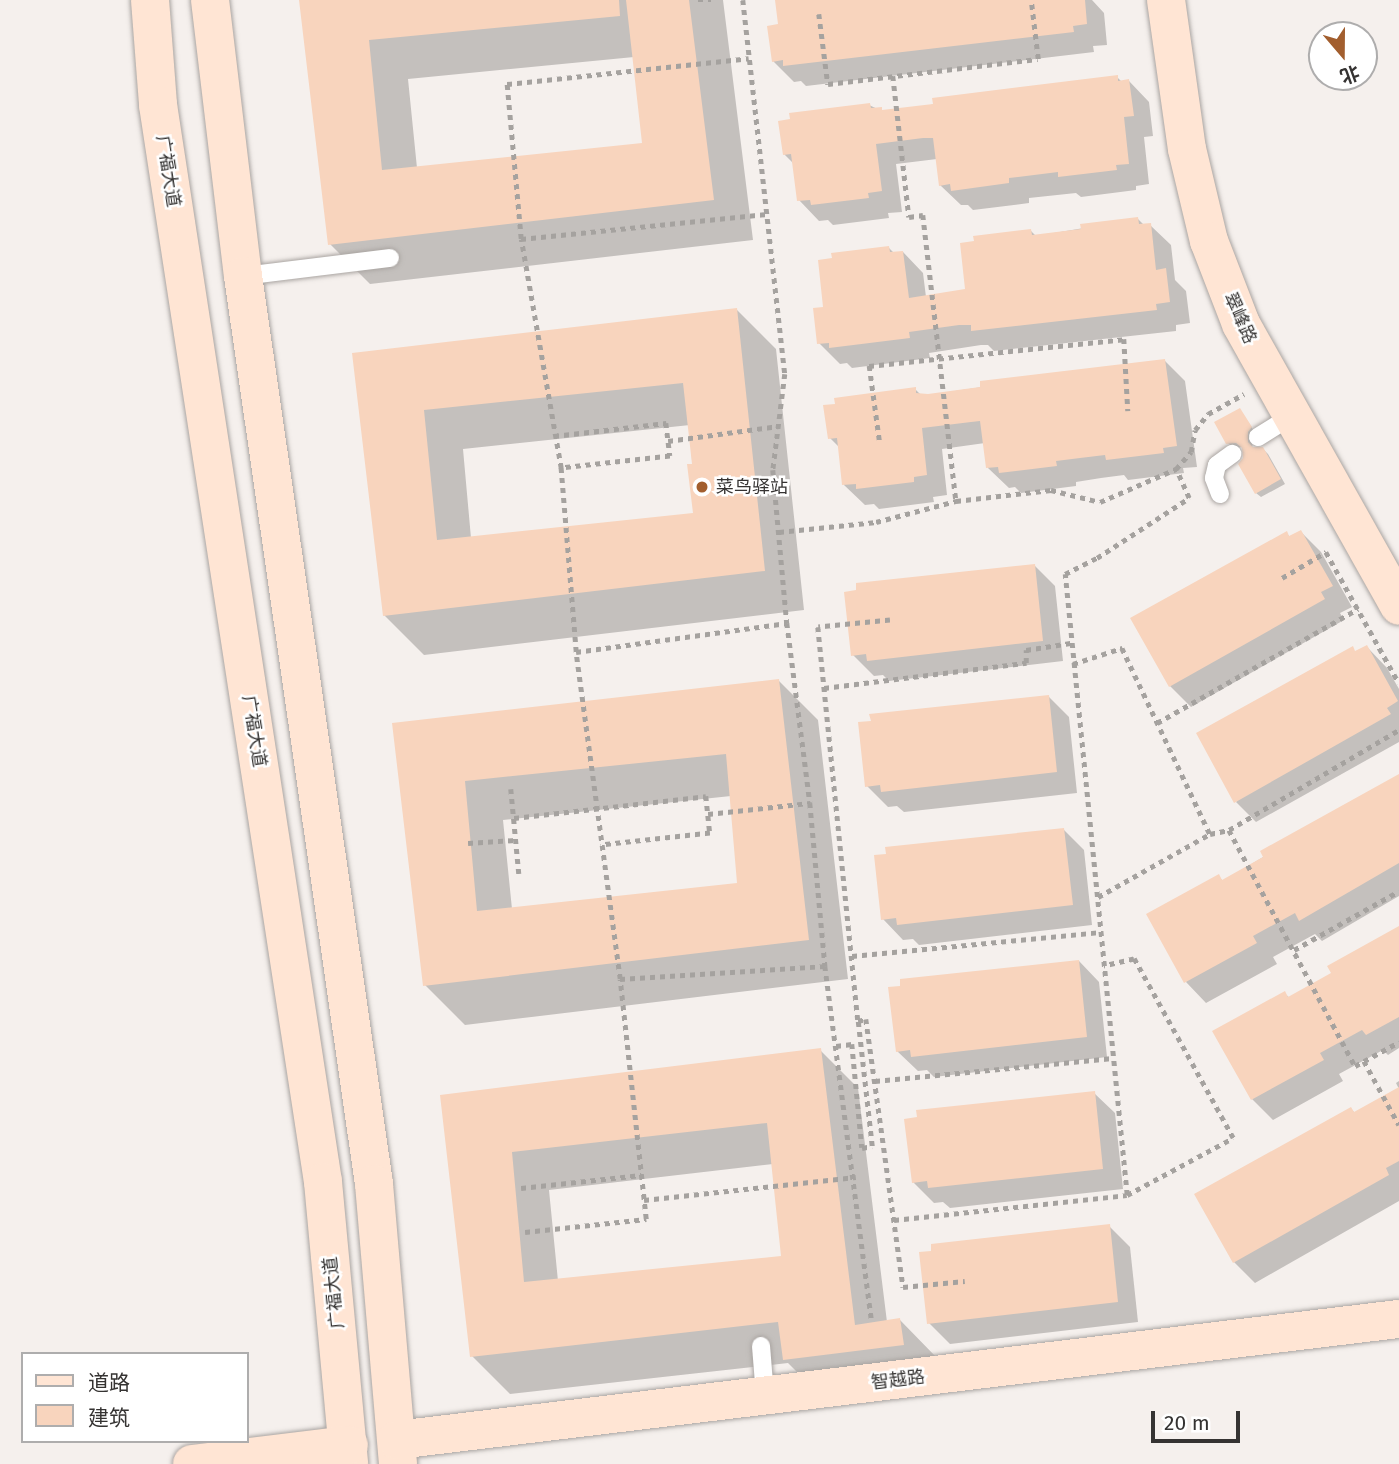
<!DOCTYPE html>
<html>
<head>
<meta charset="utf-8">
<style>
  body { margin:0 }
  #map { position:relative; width:1399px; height:1464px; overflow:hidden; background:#f5f0ed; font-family:"Fira Sans","Noto Sans SC",sans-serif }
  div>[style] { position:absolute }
  .shadow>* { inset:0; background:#0003 }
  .building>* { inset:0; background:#f8d4bd }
  .path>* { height:4.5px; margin-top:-2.25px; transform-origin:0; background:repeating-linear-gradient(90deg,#a5a29f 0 5px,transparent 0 10px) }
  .roads { filter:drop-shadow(0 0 2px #aaa5a2) drop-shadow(0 0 2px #aaa5a2) }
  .lane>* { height:18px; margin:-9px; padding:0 9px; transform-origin:9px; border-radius:9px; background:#fff }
  .secondary>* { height:38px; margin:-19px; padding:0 19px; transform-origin:19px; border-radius:19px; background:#ffe5d4 }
  .dots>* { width:19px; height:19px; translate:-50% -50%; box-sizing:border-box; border:4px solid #fff; border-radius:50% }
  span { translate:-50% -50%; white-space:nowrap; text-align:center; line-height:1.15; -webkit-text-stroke:5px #fff; paint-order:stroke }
  .street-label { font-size:18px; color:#353332 }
  .poi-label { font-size:18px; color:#353332 }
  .left { translate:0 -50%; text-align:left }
  .legend { position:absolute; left:21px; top:1352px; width:228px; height:91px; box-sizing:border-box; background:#fff; border:2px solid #aeadad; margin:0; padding:9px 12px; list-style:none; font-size:21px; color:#353332 }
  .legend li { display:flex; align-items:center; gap:14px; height:35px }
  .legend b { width:35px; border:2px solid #aeadad }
  .north { position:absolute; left:1308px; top:21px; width:70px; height:70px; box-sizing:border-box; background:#fff; border:2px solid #aeadad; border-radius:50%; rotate:160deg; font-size:19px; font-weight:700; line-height:28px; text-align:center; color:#353332 }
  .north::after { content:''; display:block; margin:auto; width:24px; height:32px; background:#a25e2e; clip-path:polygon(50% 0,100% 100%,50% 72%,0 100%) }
  .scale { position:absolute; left:1151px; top:1411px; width:89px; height:32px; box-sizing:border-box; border:4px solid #353332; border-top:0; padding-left:9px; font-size:21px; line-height:24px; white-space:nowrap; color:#353332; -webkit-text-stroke:5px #fff; paint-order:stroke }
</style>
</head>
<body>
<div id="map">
  <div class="shadow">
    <div style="clip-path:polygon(evenodd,301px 0,723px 0,753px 240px,370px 284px,330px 244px,301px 0,634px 57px,644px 144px,417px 168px,408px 79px,634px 57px)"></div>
    <div style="clip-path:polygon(776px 0,1092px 0,1104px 13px,1107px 45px,1093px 46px,1094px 52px,806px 86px,801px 81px,794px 82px,773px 61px,780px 26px)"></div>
    <div style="clip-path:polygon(1117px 77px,1122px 82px,1129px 81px,1149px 102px,1153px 136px,1144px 137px,1149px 184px,1136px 186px,1136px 190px,1081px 197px,1076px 193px,1029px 198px,1029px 203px,973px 210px,968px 205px,961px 205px,940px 185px,937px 159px,896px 164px,902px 212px,888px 213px,889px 218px,833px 225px,828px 220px,819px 221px,799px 200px,794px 164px,784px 154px,869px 105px,884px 112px)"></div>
    <div style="clip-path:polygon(1138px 219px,1144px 225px,1150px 225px,1171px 245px,1175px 280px,1186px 291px,1190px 323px,1176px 325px,1176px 331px,994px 351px,988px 345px,981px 345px,929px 353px,930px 358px,852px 368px,847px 363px,840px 364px,819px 343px,825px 308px,889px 248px,894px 253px,903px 252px,923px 273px,926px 297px,967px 291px,1031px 231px,1036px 236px)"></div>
    <div style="clip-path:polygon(evenodd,736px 309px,776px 349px,804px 610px,424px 655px,384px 615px,354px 354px,736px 309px,690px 425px,695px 514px,471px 538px,463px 449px,690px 425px)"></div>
    <div style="clip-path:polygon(1164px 360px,1185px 381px,1197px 467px,1183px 468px,1184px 473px,1128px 480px,1124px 475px,1101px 478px,1076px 482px,1076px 486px,1021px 493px,1015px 487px,1009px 488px,988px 468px,985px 443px,942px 449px,947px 495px,933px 497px,934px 502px,879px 509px,874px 504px,865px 505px,844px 485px,840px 448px,830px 438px,915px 389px,921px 395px,928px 395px)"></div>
    <div style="clip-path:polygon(1240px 410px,1254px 431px,1252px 449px,1263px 449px,1268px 454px,1285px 484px,1261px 497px,1256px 493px,1242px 447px,1233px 448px,1228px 443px)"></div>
    <div style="clip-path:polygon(1301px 532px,1321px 552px,1352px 607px,1340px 613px,1344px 620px,1191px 707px,1170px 686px,1286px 533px,1290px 537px)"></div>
    <div style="clip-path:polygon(1034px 565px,1055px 586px,1063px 661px,889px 681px,883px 675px,874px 676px,853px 655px)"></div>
    <div style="clip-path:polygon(1367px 647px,1387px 668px,1399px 689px,1399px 742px,1256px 822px,1236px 802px,1356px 653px)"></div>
    <div style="clip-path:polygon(evenodd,779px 681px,818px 720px,848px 979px,465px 1025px,425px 985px,394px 725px,779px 681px,731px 796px,739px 884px,512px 909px,503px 820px,731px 796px)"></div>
    <div style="clip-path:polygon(1048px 696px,1069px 717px,1077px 793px,904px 812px,897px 806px,888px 807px,867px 786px)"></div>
    <div style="clip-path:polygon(1399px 776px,1399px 896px,1322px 941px,1315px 934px,1273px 957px,1277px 964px,1206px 1003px,1186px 982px,1219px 877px,1223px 881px)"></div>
    <div style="clip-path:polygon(1064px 830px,1084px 850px,1092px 925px,919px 945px,913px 939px,903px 940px,883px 919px)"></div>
    <div style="clip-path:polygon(1399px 928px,1399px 1048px,1388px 1055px,1383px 1050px,1339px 1074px,1343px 1081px,1273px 1120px,1252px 1099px,1285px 994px,1290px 998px,1333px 974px)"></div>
    <div style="clip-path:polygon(1079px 961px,1099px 982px,1107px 1057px,934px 1077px,927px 1070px,918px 1071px,897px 1051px)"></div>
    <div style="clip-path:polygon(evenodd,820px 1050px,858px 1088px,887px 1322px,900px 1320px,937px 1358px,822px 1397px,788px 1363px,510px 1394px,472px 1356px,442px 1096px,820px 1050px,773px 1164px,783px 1257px,558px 1281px,549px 1190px,773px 1164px)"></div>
    <div style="clip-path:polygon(1399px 1081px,1399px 1201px,1255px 1283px,1234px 1262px,1197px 1195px,1351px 1109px,1355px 1113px,1399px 1089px,1396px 1083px)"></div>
    <div style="clip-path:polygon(1094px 1093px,1115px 1113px,1123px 1189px,950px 1208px,943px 1202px,934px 1203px,913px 1182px)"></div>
    <div style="clip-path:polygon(1109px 1226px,1130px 1247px,1138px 1322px,950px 1344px,929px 1323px)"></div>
  </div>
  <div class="building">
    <div style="clip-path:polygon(299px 0,619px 0,620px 16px,369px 40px,382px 170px,642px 143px,626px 0,689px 0,714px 200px,328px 245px)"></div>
    <div style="clip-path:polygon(775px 0,1085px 0,1087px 24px,1073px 26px,1074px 32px,783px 66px,783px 60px,772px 62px,767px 26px,778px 24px)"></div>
    <div style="clip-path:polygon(1118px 75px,1118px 81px,1129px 79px,1134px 116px,1124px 117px,1129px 164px,1116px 165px,1117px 170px,1058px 177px,1058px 172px,1009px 178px,1009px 183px,951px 191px,950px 184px,939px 186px,933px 138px,923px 138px,876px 144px,882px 191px,868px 193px,869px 198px,811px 205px,810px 200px,797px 201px,791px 154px,783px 155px,778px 121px,790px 119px,789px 113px,870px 103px,871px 108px,882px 107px,882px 110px,933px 104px,932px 98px)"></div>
    <div style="clip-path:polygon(1138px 217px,1139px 224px,1151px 223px,1156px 270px,1166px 268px,1170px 302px,1156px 304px,1157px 310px,971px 331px,971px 325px,959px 325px,909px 332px,910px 338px,829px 348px,829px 343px,817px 344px,813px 308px,823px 307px,818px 260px,832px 258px,831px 253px,889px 246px,890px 252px,903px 251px,909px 298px,965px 289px,960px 243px,974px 241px,973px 236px,1031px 229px,1032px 235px,1081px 229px,1080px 224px)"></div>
    <div style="clip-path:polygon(evenodd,737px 308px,765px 571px,383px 616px,352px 353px,737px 308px,683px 383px,692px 464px,687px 464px,693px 513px,437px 540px,424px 410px,683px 383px)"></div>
    <div style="clip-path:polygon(1165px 359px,1177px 446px,1163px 448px,1164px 453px,1106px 460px,1105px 455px,1080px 458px,1056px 461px,1057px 466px,999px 473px,998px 467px,986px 468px,980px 421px,971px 422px,922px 428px,927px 475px,914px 477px,914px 482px,856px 489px,856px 484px,842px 485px,837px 438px,828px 439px,823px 405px,835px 404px,834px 398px,916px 387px,916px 393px,928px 394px,980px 387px,980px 381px)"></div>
    <div style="clip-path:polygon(1240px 408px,1252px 427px,1248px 432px,1248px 442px,1253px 447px,1263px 447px,1281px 479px,1255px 494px,1238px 464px,1243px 458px,1242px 448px,1236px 443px,1226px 444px,1214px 422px)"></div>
    <div style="clip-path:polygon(1301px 530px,1333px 586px,1321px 592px,1325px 599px,1169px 687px,1130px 618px,1287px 531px,1289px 536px)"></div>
    <div style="clip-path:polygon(1035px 564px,1043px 641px,867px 661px,866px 654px,851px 656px,844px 592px,856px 590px,856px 583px)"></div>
    <div style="clip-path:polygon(1367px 645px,1398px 701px,1387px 708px,1391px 714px,1234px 803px,1196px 733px,1353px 646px,1355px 651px)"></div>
    <div style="clip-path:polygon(evenodd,779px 679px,809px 940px,423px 986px,392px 723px,779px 679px,726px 754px,737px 883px,477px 911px,465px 781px,726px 754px)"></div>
    <div style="clip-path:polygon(1049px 695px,1057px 772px,881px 792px,880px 785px,865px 787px,858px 722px,871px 721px,869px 714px)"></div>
    <div style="clip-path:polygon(1399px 774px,1399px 863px,1299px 921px,1295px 913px,1253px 936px,1257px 943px,1184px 983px,1146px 914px,1219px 874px,1222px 880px,1263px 857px,1260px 851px)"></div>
    <div style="clip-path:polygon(1064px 828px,1073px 905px,897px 925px,896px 918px,881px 920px,874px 855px,886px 854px,885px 847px)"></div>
    <div style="clip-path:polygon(1399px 926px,1399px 1017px,1366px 1035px,1362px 1030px,1320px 1053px,1324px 1060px,1251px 1100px,1212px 1031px,1285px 991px,1288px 997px,1331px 973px,1327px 966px)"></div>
    <div style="clip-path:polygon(1079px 960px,1087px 1037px,911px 1057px,910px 1050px,896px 1052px,888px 987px,900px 986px,900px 979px)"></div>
    <div style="clip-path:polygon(evenodd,821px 1048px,855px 1325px,900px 1318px,904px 1345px,783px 1360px,778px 1322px,470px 1357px,440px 1095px,821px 1048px,767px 1123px,781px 1256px,524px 1282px,512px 1152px,767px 1123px)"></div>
    <div style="clip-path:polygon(1399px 1087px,1399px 1161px,1386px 1168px,1389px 1175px,1233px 1263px,1194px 1194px,1351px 1107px,1354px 1112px)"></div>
    <div style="clip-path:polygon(1095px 1091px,1103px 1169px,928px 1188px,927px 1181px,912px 1183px,904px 1119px,917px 1117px,916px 1110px)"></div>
    <div style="clip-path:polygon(1110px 1224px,1118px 1302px,927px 1324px,919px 1252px,931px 1251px,931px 1244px)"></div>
  </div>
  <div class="path">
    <div style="left:698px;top:0;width:13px"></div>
    <div style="left:743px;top:0;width:376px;rotate:83.6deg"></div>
    <div style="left:785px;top:374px;width:97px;rotate:97.1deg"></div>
    <div style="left:773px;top:470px;width:154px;rotate:84.8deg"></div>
    <div style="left:787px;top:623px;width:181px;rotate:82.7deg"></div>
    <div style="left:810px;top:803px;width:164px;rotate:84.7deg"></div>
    <div style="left:825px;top:966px;width:359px;rotate:82.5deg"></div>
    <div style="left:819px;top:14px;width:71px;rotate:82.7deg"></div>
    <div style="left:828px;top:84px;width:211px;rotate:-6.8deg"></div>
    <div style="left:1038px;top:59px;width:59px;rotate:-96.8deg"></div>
    <div style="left:893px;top:76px;width:142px;rotate:83.5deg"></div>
    <div style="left:909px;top:217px;width:14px;rotate:-8deg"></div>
    <div style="left:923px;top:215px;width:288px;rotate:83.4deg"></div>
    <div style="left:521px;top:239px;width:248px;rotate:-5.8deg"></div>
    <div style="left:554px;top:436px;width:113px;rotate:-6.6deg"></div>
    <div style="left:666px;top:423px;width:33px;rotate:83deg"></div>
    <div style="left:670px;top:456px;width:110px;rotate:173.7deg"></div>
    <div style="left:879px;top:440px;width:75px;rotate:-97.7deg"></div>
    <div style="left:869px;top:366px;width:256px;rotate:-6deg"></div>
    <div style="left:1124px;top:339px;width:72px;rotate:86.8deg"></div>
    <div style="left:668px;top:441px;width:112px;rotate:-7.7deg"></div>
    <div style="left:779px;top:532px;width:98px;rotate:-5.9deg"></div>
    <div style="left:876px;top:522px;width:83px;rotate:-14.7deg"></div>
    <div style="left:956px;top:501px;width:96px;rotate:-6.6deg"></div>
    <div style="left:1051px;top:490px;width:50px;rotate:13.8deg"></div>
    <div style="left:1100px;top:502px;width:83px;rotate:-23.5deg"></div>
    <div style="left:1176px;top:469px;width:23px;rotate:-49deg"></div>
    <div style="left:1191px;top:452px;width:22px;rotate:-80deg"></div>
    <div style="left:1195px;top:430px;width:21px;rotate:-51deg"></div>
    <div style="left:1208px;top:414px;width:41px;rotate:-29.1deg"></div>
    <div style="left:1282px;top:578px;width:51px;rotate:-30.6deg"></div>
    <div style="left:1326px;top:552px;width:150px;rotate:60.9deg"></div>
    <div style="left:890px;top:620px;width:72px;rotate:174.4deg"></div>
    <div style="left:818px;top:627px;width:396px;rotate:84.2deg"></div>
    <div style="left:858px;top:1021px;width:8px;rotate:-14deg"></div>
    <div style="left:866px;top:1019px;width:271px;rotate:82.1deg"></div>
    <div style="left:903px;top:1287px;width:62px;rotate:-5.5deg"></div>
    <div style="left:576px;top:652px;width:213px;rotate:-7.8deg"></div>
    <div style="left:1073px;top:664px;width:52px;rotate:-18.1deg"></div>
    <div style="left:1122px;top:648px;width:206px;rotate:64.7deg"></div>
    <div style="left:824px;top:688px;width:204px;rotate:-7.1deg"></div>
    <div style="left:1026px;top:663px;width:13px;rotate:-90deg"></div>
    <div style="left:1026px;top:650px;width:45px;rotate:-9deg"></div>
    <div style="left:1157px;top:723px;width:231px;rotate:-29.6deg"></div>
    <div style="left:511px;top:789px;width:85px;rotate:84.6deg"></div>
    <div style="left:708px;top:814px;width:103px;rotate:-6.2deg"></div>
    <div style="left:514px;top:818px;width:193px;rotate:-6.5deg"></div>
    <div style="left:706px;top:796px;width:37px;rotate:84deg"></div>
    <div style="left:710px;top:833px;width:110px;rotate:173.7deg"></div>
    <div style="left:1229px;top:830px;width:268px;rotate:61.9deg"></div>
    <div style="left:1355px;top:1066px;width:50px;rotate:-28.6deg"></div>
    <div style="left:468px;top:843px;width:48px;rotate:-3.6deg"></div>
    <div style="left:1098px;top:897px;width:129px;rotate:-29.4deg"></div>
    <div style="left:1210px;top:834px;width:19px;rotate:-12deg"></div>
    <div style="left:1229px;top:830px;width:197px;rotate:-30.5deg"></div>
    <div style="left:1294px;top:950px;width:120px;rotate:-29.3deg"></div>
    <div style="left:852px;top:956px;width:249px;rotate:-5.5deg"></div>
    <div style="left:620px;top:979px;width:205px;rotate:-3.6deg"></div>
    <div style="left:836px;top:1046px;width:16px;rotate:-7deg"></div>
    <div style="left:852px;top:1044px;width:104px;rotate:84.5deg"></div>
    <div style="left:862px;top:1148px;width:10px;rotate:-11deg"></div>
    <div style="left:872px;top:1146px;width:126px;rotate:-96.4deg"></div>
    <div style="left:1364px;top:1061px;width:73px;rotate:61.3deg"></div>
    <div style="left:875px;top:1081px;width:239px;rotate:-5.5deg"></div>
    <div style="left:521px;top:1188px;width:121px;rotate:-6.2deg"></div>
    <div style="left:1127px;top:1195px;width:624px;rotate:-95.7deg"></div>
    <div style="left:1065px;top:574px;width:36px;rotate:-27deg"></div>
    <div style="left:1097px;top:558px;width:110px;rotate:-33.1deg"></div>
    <div style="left:1189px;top:498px;width:32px;rotate:-114deg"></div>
    <div style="left:644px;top:1200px;width:213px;rotate:-6.2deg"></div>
    <div style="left:894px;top:1220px;width:234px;rotate:-6.1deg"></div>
    <div style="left:1127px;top:1195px;width:120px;rotate:-28.3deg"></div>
    <div style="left:1233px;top:1138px;width:205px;rotate:-118.9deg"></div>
    <div style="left:1134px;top:959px;width:31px;rotate:167deg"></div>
    <div style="left:525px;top:1232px;width:122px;rotate:-6.1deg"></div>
    <div style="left:646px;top:1219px;width:241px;rotate:-96.2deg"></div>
    <div style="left:620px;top:979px;width:330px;rotate:-97.7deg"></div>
    <div style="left:576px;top:652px;width:185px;rotate:-94.7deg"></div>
    <div style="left:561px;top:468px;width:232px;rotate:-99.9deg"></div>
    <div style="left:521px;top:239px;width:156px;rotate:-95.2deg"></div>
    <div style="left:507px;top:84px;width:243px;rotate:-6.1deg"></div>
  </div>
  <div class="roads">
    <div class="lane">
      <div style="left:243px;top:276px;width:148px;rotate:-7deg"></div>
      <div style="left:1258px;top:437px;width:39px;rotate:-32deg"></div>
      <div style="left:1220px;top:494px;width:17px;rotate:-111deg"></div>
      <div style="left:1214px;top:478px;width:13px;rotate:-77deg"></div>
      <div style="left:1217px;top:465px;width:19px;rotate:-36deg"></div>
      <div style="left:761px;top:1346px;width:50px;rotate:85.4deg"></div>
    </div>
    <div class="secondary">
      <div style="left:150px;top:0;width:105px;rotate:85.6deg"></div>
      <div style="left:158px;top:105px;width:1090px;rotate:81.29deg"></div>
      <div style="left:323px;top:1182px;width:283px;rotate:84.7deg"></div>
      <div style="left:210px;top:0;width:278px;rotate:83.2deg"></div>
      <div style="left:243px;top:276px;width:917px;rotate:81.79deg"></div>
      <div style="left:374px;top:1184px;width:281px;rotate:85.1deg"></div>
      <div style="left:1166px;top:0;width:150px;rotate:82deg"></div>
      <div style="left:1187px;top:149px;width:95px;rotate:76.6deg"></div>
      <div style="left:1209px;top:241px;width:89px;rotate:68.9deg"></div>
      <div style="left:1241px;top:324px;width:323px;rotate:60.7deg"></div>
      <div style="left:397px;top:1440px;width:1009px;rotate:-6.89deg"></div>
      <div style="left:192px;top:1464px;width:158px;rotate:-6.9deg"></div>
    </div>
  </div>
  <div class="dots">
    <div style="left:702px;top:487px;background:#a25e2e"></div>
  </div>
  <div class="street-label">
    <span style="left:168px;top:171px;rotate:81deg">广福大道</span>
    <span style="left:1240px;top:318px;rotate:66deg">翠峰路</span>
    <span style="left:254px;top:731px;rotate:81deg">广福大道</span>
    <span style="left:334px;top:1293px;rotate:-96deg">广福大道</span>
    <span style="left:898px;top:1380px;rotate:-7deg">智越路</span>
  </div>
  <div class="poi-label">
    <span class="left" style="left:716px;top:487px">菜鸟驿站</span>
  </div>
  <ul class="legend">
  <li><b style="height:9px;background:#ffe5d4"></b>道路</li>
  <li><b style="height:19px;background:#f8d4bd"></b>建筑</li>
  </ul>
  <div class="north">北</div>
  <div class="scale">20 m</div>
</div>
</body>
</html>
